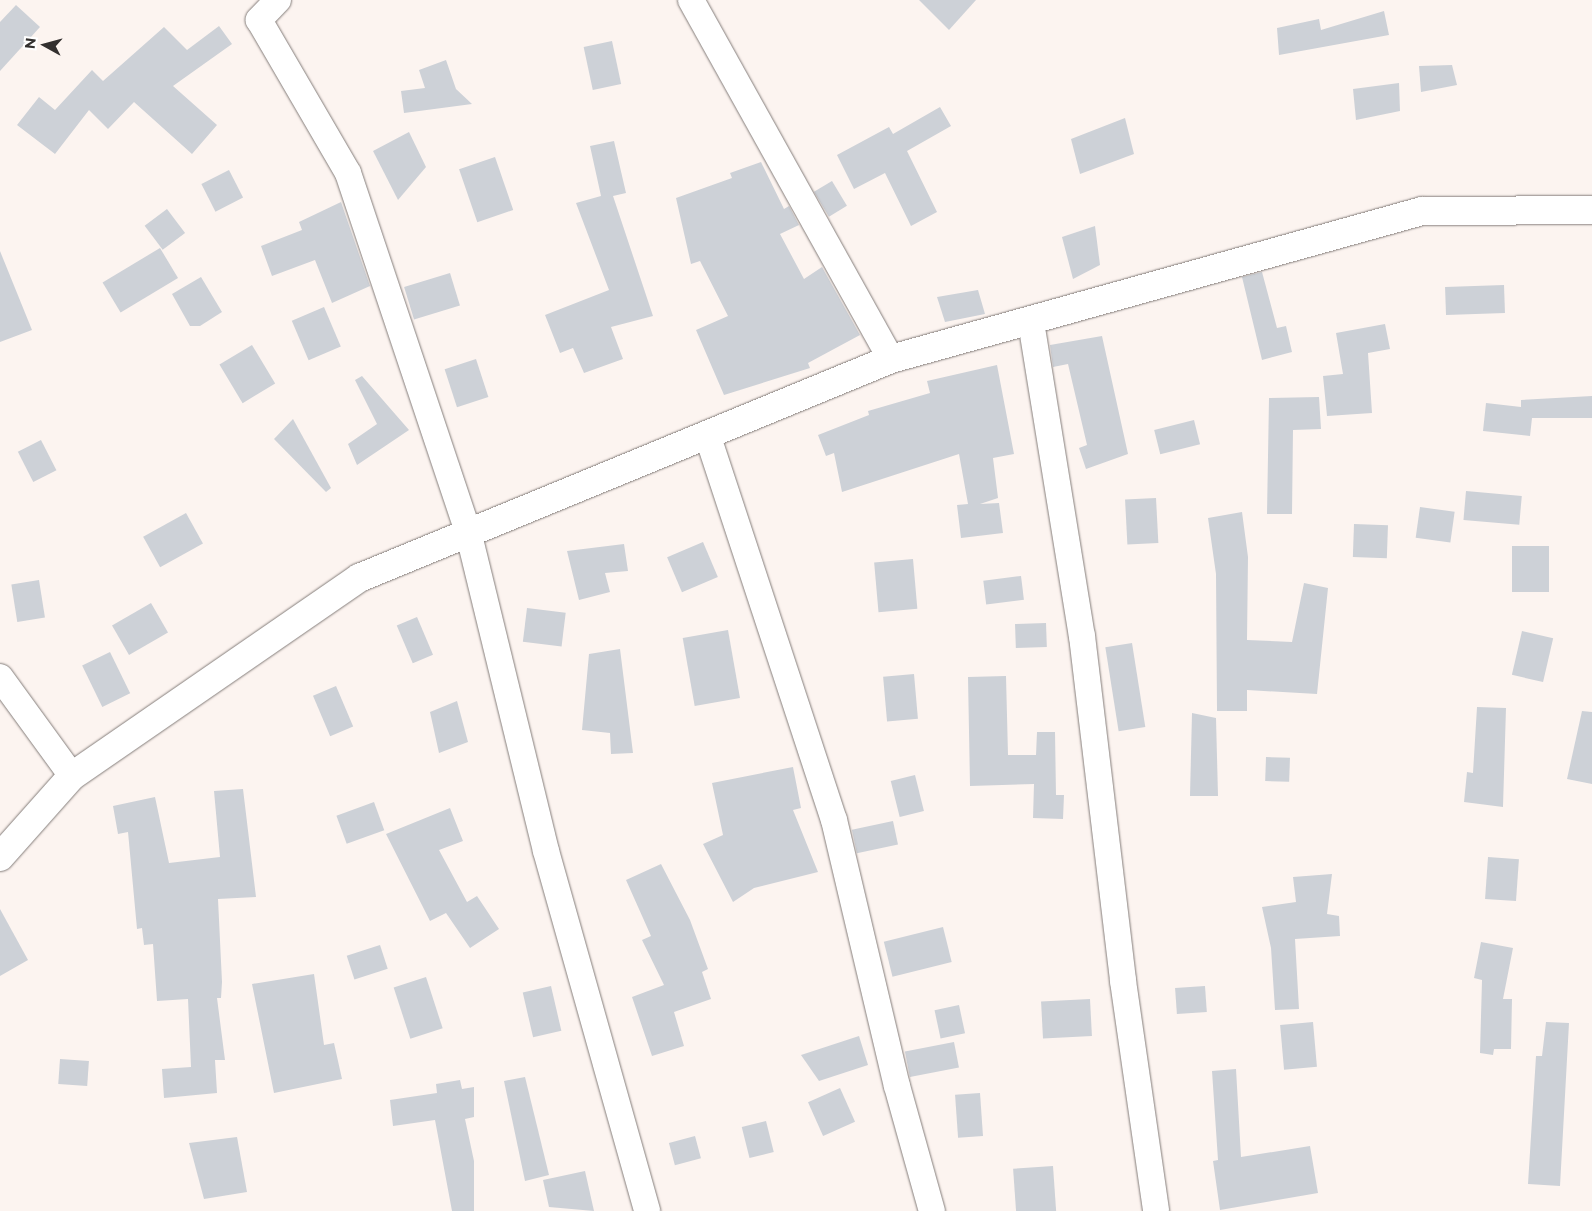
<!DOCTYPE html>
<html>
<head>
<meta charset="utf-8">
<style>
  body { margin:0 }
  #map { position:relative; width:1592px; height:1211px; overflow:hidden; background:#fcf4f0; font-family:Montserrat,sans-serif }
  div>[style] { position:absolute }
  .building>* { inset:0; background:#cdd1d7; transform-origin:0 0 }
  .roads { filter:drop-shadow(0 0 1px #847d7a) drop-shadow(0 0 1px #847d7a) }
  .minor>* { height:26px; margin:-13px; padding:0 13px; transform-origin:13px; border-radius:13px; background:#fff }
  .tertiary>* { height:28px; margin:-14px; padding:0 14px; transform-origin:14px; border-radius:14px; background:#fff }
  span { translate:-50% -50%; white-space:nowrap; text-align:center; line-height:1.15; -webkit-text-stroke:4px #fff; paint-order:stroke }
  .north { position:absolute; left:20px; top:20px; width:50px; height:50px; -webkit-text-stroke:4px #fff; paint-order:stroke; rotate:277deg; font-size:14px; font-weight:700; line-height:20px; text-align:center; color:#33302f }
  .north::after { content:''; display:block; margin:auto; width:18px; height:22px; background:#33302f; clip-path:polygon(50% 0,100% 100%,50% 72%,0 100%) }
</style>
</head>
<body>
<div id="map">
  <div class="building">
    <div style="clip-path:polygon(919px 0,976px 0,949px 30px)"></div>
    <div style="clip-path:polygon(16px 5px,40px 27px,0 71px,0 22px)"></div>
    <div style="clip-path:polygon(1384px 11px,1389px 35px,1279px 55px,1277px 28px,1319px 19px,1321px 30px)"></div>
    <div style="clip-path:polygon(219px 26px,232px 44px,173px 86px,217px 125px,192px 154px,134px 102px,108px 129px,89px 110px,55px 154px,17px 125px,39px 97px,55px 110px,92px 70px,103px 81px,164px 27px,187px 50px)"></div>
    <div style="left:612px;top:41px;width:44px;height:29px;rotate:78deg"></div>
    <div style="clip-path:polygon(446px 60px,456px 89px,472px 104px,404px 113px,401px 91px,425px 88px,419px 70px)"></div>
    <div style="clip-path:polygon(1452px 65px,1457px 85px,1421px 92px,1419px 66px)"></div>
    <div style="clip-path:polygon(1399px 83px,1400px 111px,1356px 120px,1353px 89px)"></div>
    <div style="clip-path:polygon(940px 107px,951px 126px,907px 151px,937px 212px,911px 226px,885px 173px,854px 189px,837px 155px,889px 127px,893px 134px)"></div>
    <div style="clip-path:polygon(1125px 118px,1134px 154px,1080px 174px,1071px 139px)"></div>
    <div style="clip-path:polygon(409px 132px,426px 167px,398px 200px,373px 151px)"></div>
    <div style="clip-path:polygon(614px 141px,626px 193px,613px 196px,653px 316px,611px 327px,623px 359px,584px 373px,573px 348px,560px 353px,545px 315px,609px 290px,576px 203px,601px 196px,590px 146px)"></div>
    <div style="left:495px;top:157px;width:56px;height:38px;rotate:71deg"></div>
    <div style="clip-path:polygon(761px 162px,784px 209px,789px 206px,799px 225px,780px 234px,804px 279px,822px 267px,860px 335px,808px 363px,810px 368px,724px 395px,696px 330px,728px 316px,700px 261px,691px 264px,676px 198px,732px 178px,730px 173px)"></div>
    <div style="left:229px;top:170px;width:31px;height:31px;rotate:63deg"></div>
    <div style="left:832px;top:181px;width:29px;height:21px;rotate:59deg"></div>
    <div style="clip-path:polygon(341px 202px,370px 286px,332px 303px,315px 260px,272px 276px,261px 246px,302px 230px,299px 222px)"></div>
    <div style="left:167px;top:209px;width:30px;height:28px;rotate:53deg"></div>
    <div style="clip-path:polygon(1095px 226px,1100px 265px,1073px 279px,1062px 237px)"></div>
    <div style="left:160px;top:248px;width:35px;height:67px;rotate:59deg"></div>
    <div style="clip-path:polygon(0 251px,32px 330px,0 342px)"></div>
    <div style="clip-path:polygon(1262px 272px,1277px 328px,1286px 326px,1292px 352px,1262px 360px,1242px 277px)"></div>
    <div style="left:450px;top:273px;width:34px;height:48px;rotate:73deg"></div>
    <div style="clip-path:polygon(201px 277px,222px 312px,200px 326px,190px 326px,172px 294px)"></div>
    <div style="left:1504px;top:285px;width:28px;height:59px;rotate:88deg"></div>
    <div style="clip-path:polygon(978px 290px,985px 314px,945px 322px,937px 297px)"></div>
    <div style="left:324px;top:307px;width:43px;height:35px;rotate:67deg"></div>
    <div style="clip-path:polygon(1385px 324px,1390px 349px,1368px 353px,1372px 413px,1327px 416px,1323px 376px,1343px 374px,1336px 333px)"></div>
    <div style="clip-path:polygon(1102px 336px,1128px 454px,1086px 469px,1079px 448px,1087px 445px,1068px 364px,1053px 367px,1050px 345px)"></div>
    <div style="left:252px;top:345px;width:45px;height:38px;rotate:59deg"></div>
    <div style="left:476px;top:359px;width:40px;height:33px;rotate:72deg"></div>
    <div style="clip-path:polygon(997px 365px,1014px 454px,993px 458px,998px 498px,980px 504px,999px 503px,1003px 533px,961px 538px,957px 505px,968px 504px,959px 454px,842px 492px,834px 453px,826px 456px,818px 435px,869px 415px,868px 411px,930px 393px,927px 381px)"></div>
    <div style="clip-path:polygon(362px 376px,409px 430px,357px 465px,348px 444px,377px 424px,355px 380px)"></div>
    <div style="clip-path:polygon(1592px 396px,1592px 418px,1532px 418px,1530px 436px,1483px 431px,1486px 403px,1521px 407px,1521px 400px)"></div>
    <div style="clip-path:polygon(1319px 397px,1321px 429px,1293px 430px,1292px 514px,1267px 514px,1269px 398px)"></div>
    <div style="clip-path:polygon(293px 419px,331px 488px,326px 492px,274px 439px)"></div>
    <div style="left:1194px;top:420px;width:25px;height:41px;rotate:76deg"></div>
    <div style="left:41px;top:440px;width:34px;height:26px;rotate:63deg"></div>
    <div style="left:1466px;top:491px;width:56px;height:29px;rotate:5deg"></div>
    <div style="left:1156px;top:498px;width:45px;height:31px;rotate:87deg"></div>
    <div style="left:1420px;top:507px;width:35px;height:31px;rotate:8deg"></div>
    <div style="clip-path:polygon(1242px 512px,1248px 557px,1247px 640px,1292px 642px,1304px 583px,1328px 588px,1317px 694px,1247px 690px,1247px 711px,1217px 711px,1216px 574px,1208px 518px)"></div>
    <div style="left:186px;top:513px;width:35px;height:49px;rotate:61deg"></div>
    <div style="left:1354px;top:524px;width:34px;height:33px;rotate:2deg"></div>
    <div style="left:703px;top:542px;width:38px;height:39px;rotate:67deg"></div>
    <div style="clip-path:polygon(624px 544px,628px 571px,605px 573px,610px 592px,579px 600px,567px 551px)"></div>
    <div style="left:1512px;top:546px;width:37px;height:46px"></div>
    <div style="left:913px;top:559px;width:50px;height:39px;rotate:85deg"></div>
    <div style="left:1021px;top:576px;width:24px;height:38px;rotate:83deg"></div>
    <div style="left:39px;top:580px;width:38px;height:28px;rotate:81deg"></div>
    <div style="left:151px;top:603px;width:34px;height:45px;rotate:60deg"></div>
    <div style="left:527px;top:608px;width:39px;height:34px;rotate:7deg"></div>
    <div style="left:417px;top:617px;width:41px;height:22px;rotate:67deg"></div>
    <div style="left:1046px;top:623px;width:24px;height:31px;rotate:88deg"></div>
    <div style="left:728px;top:630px;width:69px;height:46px;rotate:80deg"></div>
    <div style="left:1522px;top:631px;width:32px;height:45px;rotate:13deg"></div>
    <div style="left:1132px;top:643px;width:85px;height:27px;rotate:81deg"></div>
    <div style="clip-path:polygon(620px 649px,633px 753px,611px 754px,610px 733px,582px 730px,589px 654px)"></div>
    <div style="left:110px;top:652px;width:46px;height:31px;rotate:64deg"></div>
    <div style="left:914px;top:674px;width:45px;height:31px;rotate:85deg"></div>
    <div style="clip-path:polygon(1006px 676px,1008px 755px,1036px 755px,1037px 732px,1055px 732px,1056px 795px,1064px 795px,1063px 819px,1033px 818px,1034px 784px,970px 786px,968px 677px)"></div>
    <div style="left:336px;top:686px;width:44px;height:25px;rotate:67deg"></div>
    <div style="clip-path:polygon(457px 701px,468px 742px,439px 753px,430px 712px)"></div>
    <div style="clip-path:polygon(1477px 707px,1506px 708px,1503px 807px,1464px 802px,1467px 772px,1473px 773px)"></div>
    <div style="clip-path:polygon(1582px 711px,1592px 712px,1592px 784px,1567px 779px)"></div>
    <div style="clip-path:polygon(1192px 713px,1216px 718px,1218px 796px,1190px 796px)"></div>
    <div style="left:1266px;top:757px;width:24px;height:24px;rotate:2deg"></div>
    <div style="clip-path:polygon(793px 767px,801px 808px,793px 810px,818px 872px,754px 888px,733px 902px,703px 844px,723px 835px,712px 783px)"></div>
    <div style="left:915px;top:775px;width:37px;height:25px;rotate:76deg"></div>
    <div style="clip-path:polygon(243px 789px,256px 897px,218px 899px,222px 982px,221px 998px,217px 998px,225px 1060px,215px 1060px,217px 1093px,164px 1098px,162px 1069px,191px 1067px,188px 999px,157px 1001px,153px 944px,144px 945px,142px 928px,137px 929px,128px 832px,118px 834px,113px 806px,155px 797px,169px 863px,220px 857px,214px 791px)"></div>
    <div style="left:374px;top:802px;width:30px;height:40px;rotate:70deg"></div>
    <div style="clip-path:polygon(450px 808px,463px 841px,439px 850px,467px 902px,477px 896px,499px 929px,470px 948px,446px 913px,430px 921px,386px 834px)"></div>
    <div style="left:893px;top:821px;width:24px;height:42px;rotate:78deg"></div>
    <div style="left:1488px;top:857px;width:31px;height:42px;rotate:4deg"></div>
    <div style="clip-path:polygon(661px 864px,690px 920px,708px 969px,702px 972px,711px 999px,674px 1012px,684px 1046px,652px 1056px,632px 997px,664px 985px,642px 940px,651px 936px,626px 880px)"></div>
    <div style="clip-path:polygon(1332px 874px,1327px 914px,1339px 916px,1340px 936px,1295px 939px,1299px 1009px,1275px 1010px,1271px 948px,1262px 907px,1296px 902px,1293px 877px)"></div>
    <div style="clip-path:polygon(0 909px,28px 960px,0 976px)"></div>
    <div style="left:943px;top:927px;width:36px;height:61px;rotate:76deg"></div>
    <div style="clip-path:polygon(1481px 942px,1513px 948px,1503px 999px,1512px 999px,1511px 1049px,1494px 1049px,1493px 1055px,1480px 1053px,1482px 980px,1474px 978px)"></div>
    <div style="left:380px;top:945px;width:25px;height:35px;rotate:72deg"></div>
    <div style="clip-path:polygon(314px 974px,324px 1045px,334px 1043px,342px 1079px,274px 1093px,252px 984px)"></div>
    <div style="left:426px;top:977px;width:54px;height:34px;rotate:72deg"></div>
    <div style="left:551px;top:986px;width:46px;height:29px;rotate:77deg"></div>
    <div style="left:1205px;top:986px;width:26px;height:30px;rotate:86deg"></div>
    <div style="left:1090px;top:999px;width:37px;height:49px;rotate:87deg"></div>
    <div style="left:959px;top:1005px;width:29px;height:25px;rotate:78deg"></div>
    <div style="left:1313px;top:1022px;width:45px;height:33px;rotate:85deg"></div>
    <div style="clip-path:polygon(1546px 1022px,1569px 1023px,1560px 1186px,1528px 1184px,1536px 1056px,1542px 1056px)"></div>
    <div style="clip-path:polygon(859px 1036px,868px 1065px,819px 1081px,801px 1055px)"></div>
    <div style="left:954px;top:1042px;width:26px;height:50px;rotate:79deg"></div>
    <div style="left:60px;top:1059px;width:29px;height:25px;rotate:4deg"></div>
    <div style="clip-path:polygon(1236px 1069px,1241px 1157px,1310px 1146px,1318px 1193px,1220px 1210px,1213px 1161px,1218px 1160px,1212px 1071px)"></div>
    <div style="clip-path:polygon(525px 1077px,549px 1175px,525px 1181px,504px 1081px)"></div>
    <div style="clip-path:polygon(460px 1080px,462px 1089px,474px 1087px,474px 1117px,465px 1119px,474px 1161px,474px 1211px,452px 1211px,435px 1120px,393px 1126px,390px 1100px,437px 1093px,436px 1084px)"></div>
    <div style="left:840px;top:1088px;width:37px;height:35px;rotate:66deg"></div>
    <div style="left:980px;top:1093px;width:43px;height:25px;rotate:86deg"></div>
    <div style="left:766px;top:1121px;width:32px;height:25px;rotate:76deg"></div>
    <div style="left:695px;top:1136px;width:23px;height:27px;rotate:75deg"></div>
    <div style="clip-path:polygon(237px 1137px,247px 1192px,204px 1199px,189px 1143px)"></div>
    <div style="left:1053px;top:1166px;width:45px;height:40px;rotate:86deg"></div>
    <div style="clip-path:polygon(585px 1171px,594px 1211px,549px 1207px,543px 1180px)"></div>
  </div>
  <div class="roads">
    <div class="minor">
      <div style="left:278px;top:0;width:28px;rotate:134deg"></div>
      <div style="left:259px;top:20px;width:177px;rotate:59.8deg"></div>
      <div style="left:348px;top:173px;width:378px;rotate:71.5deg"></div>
      <div style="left:468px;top:531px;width:329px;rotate:76.3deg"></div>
      <div style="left:546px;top:851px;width:374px;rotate:74.3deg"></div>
      <div style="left:691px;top:0;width:411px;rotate:60.9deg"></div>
      <div style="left:1031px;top:322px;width:318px;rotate:80.8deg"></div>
      <div style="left:1082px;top:636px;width:347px;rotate:83.2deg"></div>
      <div style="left:1123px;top:981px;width:232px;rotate:81.8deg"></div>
      <div style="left:707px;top:434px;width:406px;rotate:71.8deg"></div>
      <div style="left:834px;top:820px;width:273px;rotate:76.7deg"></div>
      <div style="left:897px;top:1086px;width:130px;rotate:74.4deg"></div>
      <div style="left:0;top:677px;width:122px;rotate:54deg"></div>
    </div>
    <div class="tertiary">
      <div style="left:0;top:857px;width:108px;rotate:-48.4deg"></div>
      <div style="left:72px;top:776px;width:349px;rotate:-34.6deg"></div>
      <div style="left:359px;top:578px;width:575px;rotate:-22.37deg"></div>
      <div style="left:891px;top:359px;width:551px;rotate:-15.57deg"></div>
      <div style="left:1422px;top:211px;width:170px;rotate:-0.3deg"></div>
    </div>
  </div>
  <div class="north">N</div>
</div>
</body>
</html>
